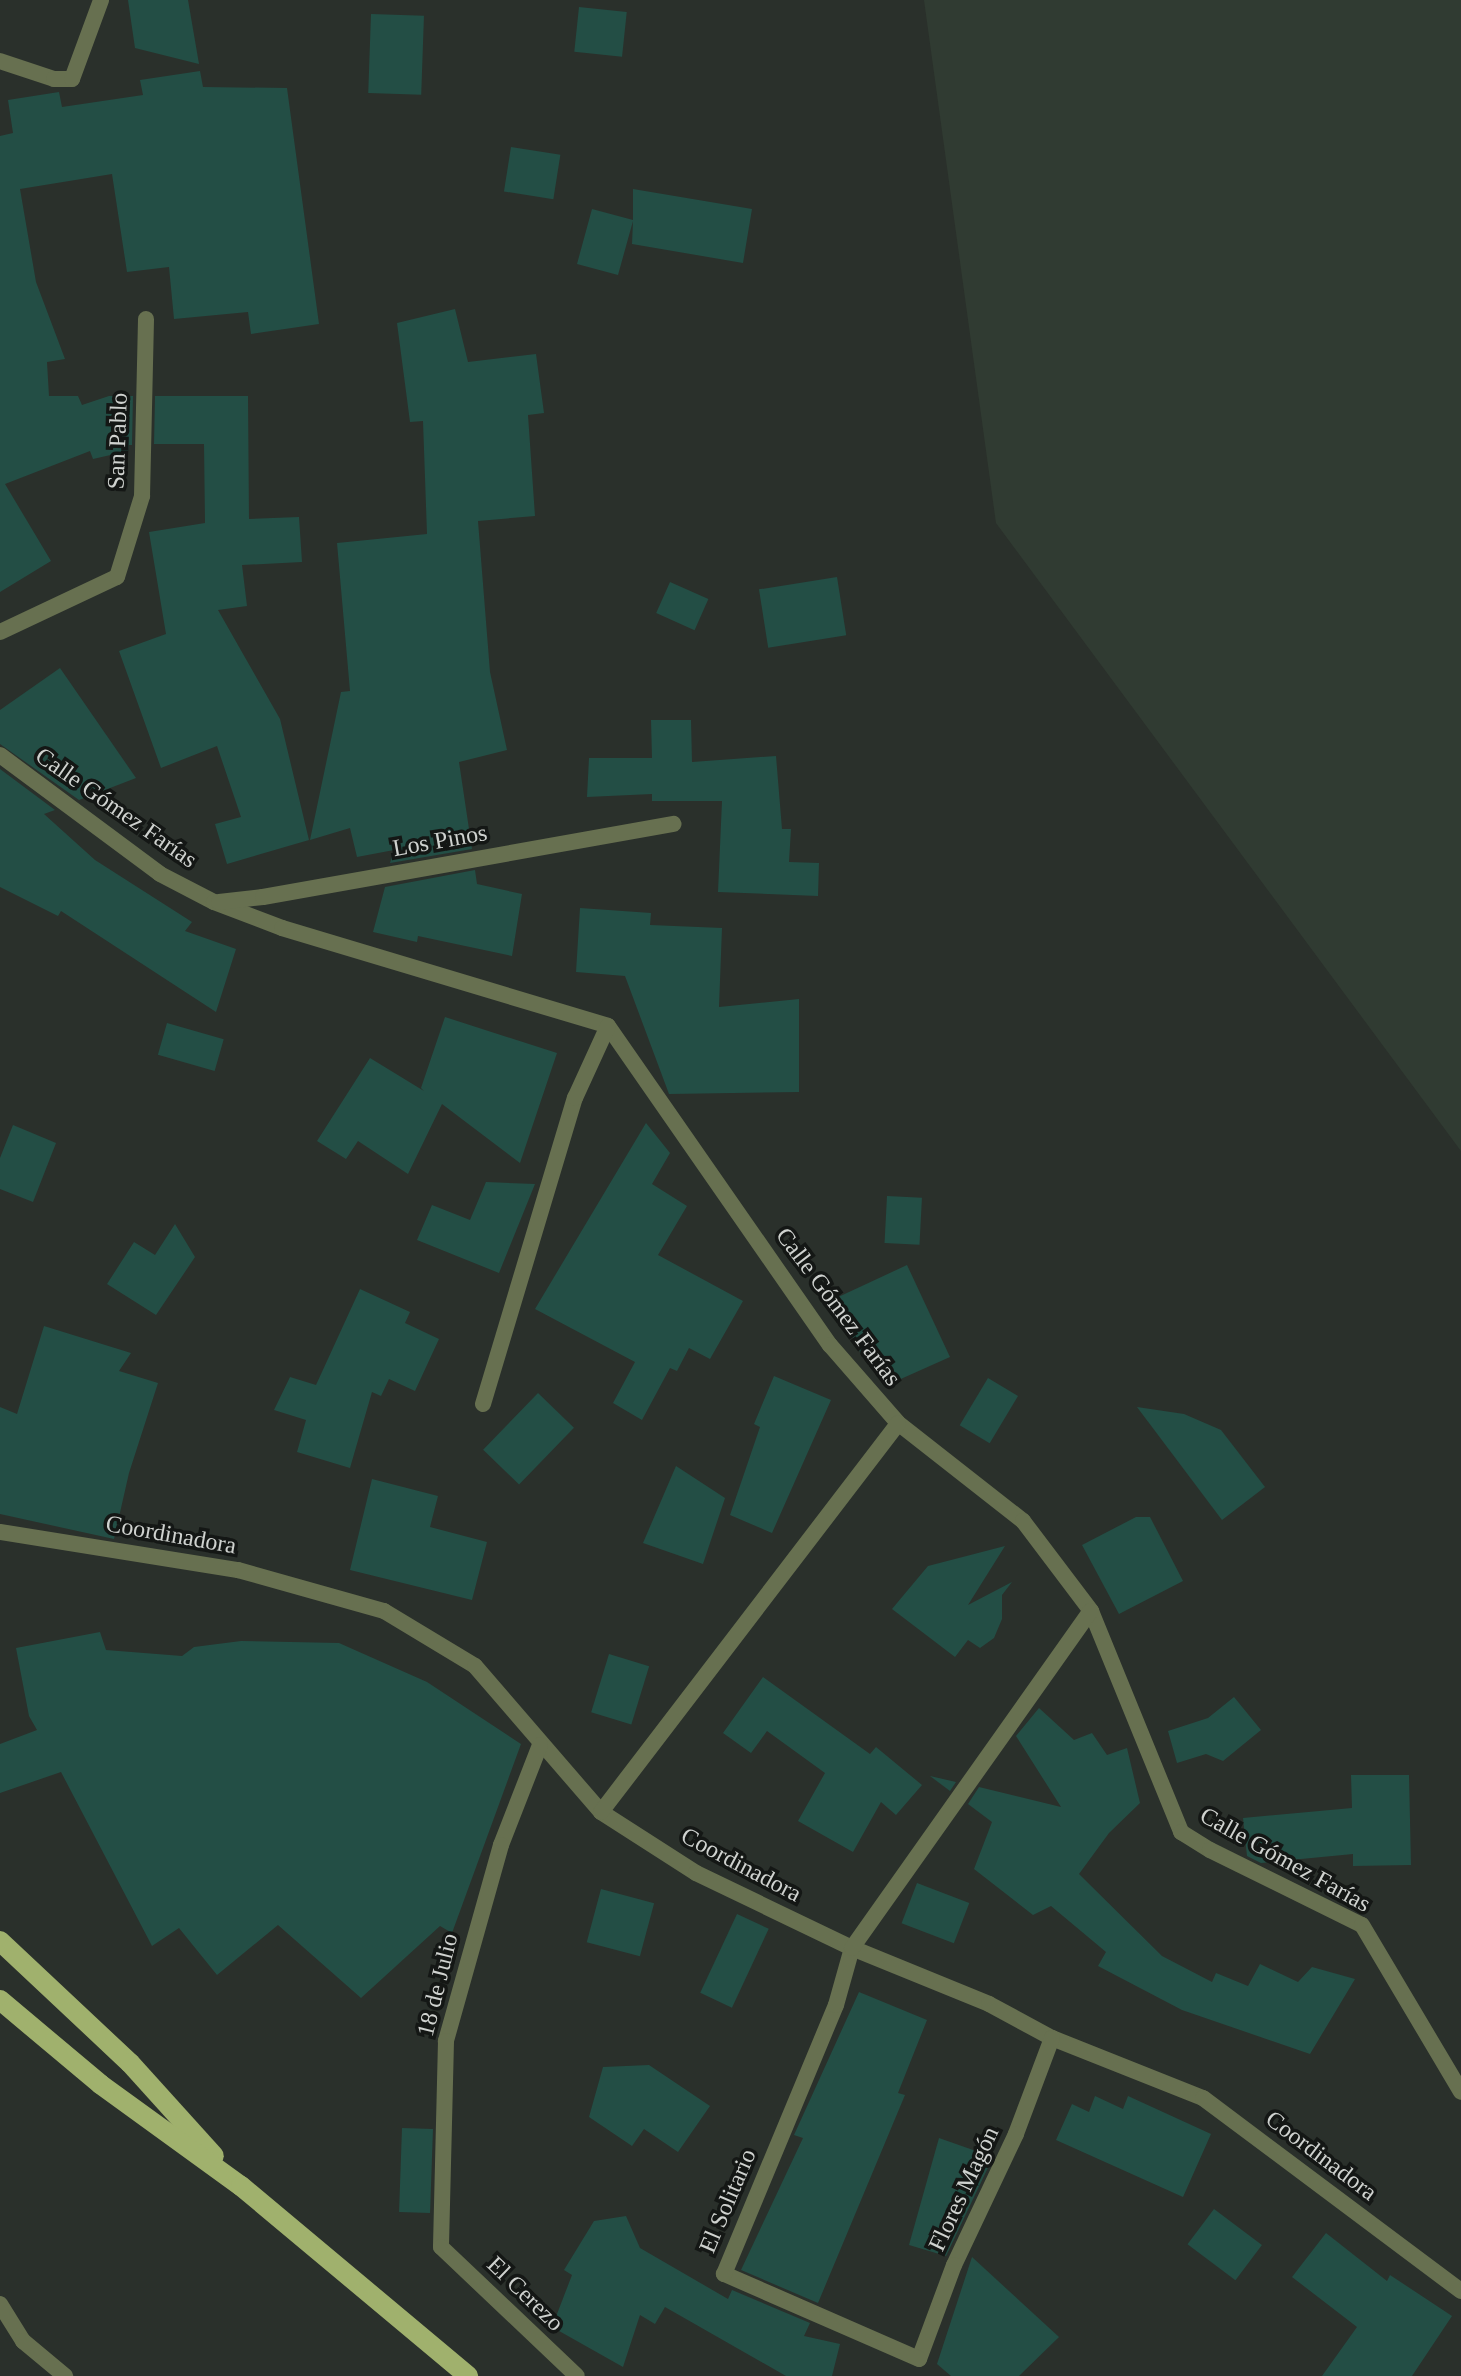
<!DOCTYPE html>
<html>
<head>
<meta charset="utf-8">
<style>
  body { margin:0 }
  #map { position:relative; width:1461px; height:2376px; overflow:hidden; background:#2a302b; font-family:Georgia,serif }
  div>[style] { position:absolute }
  .built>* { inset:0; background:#303b32 }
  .building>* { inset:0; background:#234e45; transform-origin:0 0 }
  .minor>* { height:16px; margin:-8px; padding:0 8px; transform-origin:8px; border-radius:8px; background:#677050 }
  .primary>* { height:20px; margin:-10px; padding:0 10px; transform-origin:10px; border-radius:10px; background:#a0b16d }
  span { translate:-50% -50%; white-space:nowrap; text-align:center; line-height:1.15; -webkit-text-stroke:7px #141715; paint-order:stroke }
  .street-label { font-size:24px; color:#cfd2cf }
</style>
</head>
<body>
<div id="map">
  <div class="built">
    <div style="clip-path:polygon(924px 0,1461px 0,1461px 1151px,996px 523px)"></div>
  </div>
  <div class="building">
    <div style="clip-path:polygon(128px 0,188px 0,199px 64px,135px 48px)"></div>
    <div style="left:579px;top:7px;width:48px;height:45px;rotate:6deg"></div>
    <div style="left:371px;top:14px;width:53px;height:79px;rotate:2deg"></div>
    <div style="clip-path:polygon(200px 71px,203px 87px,287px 88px,319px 324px,251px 334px,248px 312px,174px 319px,169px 267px,127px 272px,112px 174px,20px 189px,36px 282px,65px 359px,47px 362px,49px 396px,78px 396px,82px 405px,109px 396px,133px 396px,132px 445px,129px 445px,128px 451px,93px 459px,90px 451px,5px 484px,51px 561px,0 592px,0 136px,13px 133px,8px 100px,59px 92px,62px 107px,143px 95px,140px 80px)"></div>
    <div style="left:511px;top:147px;width:50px;height:45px;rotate:9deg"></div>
    <div style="clip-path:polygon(633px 189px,752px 209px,743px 263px,632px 244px,633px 221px,618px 275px,577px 264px,592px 209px,633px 220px)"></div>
    <div style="clip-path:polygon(455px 309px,468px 362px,536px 354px,544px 413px,528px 415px,535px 516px,478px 521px,490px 672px,507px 750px,459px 762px,472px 849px,390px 863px,394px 850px,357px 857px,350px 828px,310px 840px,341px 692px,350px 691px,337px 543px,427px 534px,423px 421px,410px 422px,397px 323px)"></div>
    <div style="clip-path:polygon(155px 396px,248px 396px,249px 519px,299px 517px,302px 562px,242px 565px,247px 606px,218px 610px,280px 719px,309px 840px,227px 864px,215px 824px,241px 817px,217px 746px,161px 768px,119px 651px,166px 634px,149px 532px,205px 523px,204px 444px,154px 444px)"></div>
    <div style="left:837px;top:577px;width:59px;height:79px;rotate:81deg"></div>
    <div style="left:670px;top:582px;width:42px;height:34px;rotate:24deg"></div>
    <div style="clip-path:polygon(60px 668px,136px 778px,79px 800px,0 744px,0 710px)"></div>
    <div style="clip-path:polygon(651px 720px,691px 720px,692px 762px,776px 756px,782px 829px,791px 829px,789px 862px,819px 863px,818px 896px,718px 892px,722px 801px,652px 801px,652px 794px,587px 797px,589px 758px,652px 758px)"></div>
    <div style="clip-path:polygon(0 769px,55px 810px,44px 814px,95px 860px,192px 922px,185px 931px,236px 949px,216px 1012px,61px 911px,58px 916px,0 887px)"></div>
    <div style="clip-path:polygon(475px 870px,477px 884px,522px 894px,512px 956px,418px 936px,417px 942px,373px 932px,385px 887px)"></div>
    <div style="clip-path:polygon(580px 908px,651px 913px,650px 925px,722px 928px,719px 1007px,799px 999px,799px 1092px,669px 1094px,625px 976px,576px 972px)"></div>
    <div style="clip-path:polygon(445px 1017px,557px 1053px,520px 1163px,442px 1104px,408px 1174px,358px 1141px,346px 1159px,317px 1141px,370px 1058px,424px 1091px,421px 1088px)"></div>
    <div style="left:167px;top:1023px;width:59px;height:33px;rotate:16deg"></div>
    <div style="clip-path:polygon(646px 1123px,670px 1153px,652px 1184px,687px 1206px,658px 1255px,743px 1301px,710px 1359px,689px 1348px,677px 1371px,670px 1368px,642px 1420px,613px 1403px,635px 1362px,535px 1309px)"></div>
    <div style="clip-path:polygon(13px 1125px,56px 1143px,33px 1202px,0 1189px,0 1158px)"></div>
    <div style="clip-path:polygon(486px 1182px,535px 1184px,499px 1273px,417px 1240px,432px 1205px,470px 1220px)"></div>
    <div style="left:887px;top:1196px;width:35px;height:47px;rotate:3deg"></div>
    <div style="clip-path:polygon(175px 1224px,195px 1257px,156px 1315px,107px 1284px,134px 1242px,155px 1255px)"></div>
    <div style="clip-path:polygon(907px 1265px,950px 1357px,894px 1382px,863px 1358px,834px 1299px)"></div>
    <div style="clip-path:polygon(360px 1289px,410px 1312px,405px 1323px,439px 1339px,415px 1391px,389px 1379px,381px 1396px,372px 1392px,350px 1468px,297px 1452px,306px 1420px,274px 1410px,290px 1377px,316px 1385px)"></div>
    <div style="clip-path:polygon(44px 1326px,131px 1353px,119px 1371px,158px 1383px,129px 1473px,114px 1539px,0 1514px,0 1407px,17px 1414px)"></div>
    <div style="clip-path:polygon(774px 1376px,831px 1400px,772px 1533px,730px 1515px,760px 1427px,754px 1424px)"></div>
    <div style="left:988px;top:1378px;width:35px;height:55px;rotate:31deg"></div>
    <div style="left:538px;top:1393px;width:50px;height:79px;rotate:44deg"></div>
    <div style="clip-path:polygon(1137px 1407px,1184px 1414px,1221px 1430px,1265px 1487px,1222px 1520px)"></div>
    <div style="clip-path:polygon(676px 1466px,725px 1498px,703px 1564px,643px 1543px)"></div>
    <div style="clip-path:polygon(372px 1479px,438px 1496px,430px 1527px,487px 1542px,472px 1600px,350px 1570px)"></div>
    <div style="clip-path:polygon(1136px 1517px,1150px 1517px,1183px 1581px,1119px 1614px,1082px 1545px)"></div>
    <div style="clip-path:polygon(1005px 1546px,968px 1605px,1012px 1582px,1002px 1595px,1002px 1619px,994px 1638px,980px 1648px,968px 1640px,955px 1657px,892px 1609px,928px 1566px)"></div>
    <div style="clip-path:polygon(100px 1632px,106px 1650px,182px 1656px,194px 1647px,241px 1641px,339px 1643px,427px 1682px,521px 1744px,452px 1933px,440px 1926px,361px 1998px,278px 1925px,217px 1975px,179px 1928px,152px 1946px,61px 1772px,0 1793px,0 1744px,37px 1730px,29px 1716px,16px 1648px)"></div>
    <div style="left:609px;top:1654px;width:42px;height:61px;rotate:17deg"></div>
    <div style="clip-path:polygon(763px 1677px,870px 1754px,876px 1747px,922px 1785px,896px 1815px,881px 1802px,853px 1852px,798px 1821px,825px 1773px,767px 1731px,751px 1753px,723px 1733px)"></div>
    <div style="clip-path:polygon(1234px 1697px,1261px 1730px,1223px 1761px,1206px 1754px,1177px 1763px,1168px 1731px,1208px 1718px)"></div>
    <div style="clip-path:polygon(1039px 1708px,1074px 1740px,1092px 1733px,1107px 1755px,1127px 1748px,1140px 1803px,1109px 1833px,1079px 1874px,1162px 1956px,1212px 1982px,1216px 1973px,1248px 1986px,1260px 1964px,1298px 1982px,1312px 1967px,1355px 1979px,1310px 2054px,1182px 2010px,1098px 1966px,1106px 1952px,1051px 1906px,1033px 1915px,974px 1869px,992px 1822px,968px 1804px,979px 1787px,1061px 1807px,1016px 1736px)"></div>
    <div style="clip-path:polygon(1351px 1775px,1409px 1775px,1411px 1865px,1353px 1866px,1353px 1854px,1261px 1863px,1247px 1856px,1243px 1818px,1352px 1808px)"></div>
    <div style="clip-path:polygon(930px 1776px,956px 1782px,950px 1791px)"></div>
    <div style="left:917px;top:1883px;width:56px;height:43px;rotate:21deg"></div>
    <div style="left:601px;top:1889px;width:55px;height:55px;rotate:15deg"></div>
    <div style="left:737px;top:1914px;width:35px;height:87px;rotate:25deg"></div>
    <div style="clip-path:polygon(859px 1992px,927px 2020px,898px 2093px,905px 2095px,818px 2303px,741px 2270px,803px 2138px,794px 2135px)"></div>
    <div style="clip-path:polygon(649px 2065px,710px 2106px,678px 2152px,644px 2129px,632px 2146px,589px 2117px,603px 2067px)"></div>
    <div style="clip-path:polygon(1095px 2096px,1123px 2109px,1128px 2096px,1211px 2134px,1183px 2197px,1056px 2140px,1072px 2104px,1089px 2112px)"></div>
    <div style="left:402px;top:2128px;width:31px;height:84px;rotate:2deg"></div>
    <div style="clip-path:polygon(939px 2138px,993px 2157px,946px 2256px,909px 2245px)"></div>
    <div style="left:1214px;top:2209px;width:60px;height:44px;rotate:37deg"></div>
    <div style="clip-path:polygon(626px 2216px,640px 2248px,728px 2299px,732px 2290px,810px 2323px,804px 2336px,840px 2344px,832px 2376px,786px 2376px,665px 2307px,655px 2324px,640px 2315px,623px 2367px,552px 2327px,572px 2275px,564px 2270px,594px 2221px)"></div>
    <div style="clip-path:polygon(1326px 2233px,1387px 2281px,1390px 2275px,1452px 2316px,1412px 2376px,1322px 2376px,1357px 2327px,1292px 2277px)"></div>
    <div style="clip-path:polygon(972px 2257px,1059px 2337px,1019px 2376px,951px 2376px,937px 2364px)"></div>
  </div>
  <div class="minor">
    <div style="left:0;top:61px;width:57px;rotate:18.4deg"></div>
    <div style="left:54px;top:79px;width:18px"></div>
    <div style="left:72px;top:79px;width:84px;rotate:-69.8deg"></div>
    <div style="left:0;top:632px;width:129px;rotate:-25.2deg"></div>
    <div style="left:117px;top:577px;width:85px;rotate:-72.8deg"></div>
    <div style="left:142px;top:496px;width:177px;rotate:-88.7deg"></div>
    <div style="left:0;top:755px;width:199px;rotate:36.6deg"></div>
    <div style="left:160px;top:874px;width:61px;rotate:27.4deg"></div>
    <div style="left:214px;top:902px;width:73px;rotate:20.9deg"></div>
    <div style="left:282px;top:928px;width:340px;rotate:16.7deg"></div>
    <div style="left:608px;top:1026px;width:389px;rotate:55.2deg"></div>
    <div style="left:830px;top:1345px;width:103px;rotate:48.9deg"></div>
    <div style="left:898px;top:1423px;width:159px;rotate:38.1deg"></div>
    <div style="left:1023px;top:1521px;width:113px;rotate:52.9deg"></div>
    <div style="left:1091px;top:1611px;width:239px;rotate:67.8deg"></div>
    <div style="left:1181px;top:1832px;width:34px;rotate:32deg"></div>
    <div style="left:1210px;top:1850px;width:169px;rotate:26.3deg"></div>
    <div style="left:1362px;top:1925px;width:194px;rotate:59.3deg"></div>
    <div style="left:219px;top:902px;width:44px;rotate:-6.5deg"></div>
    <div style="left:263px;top:897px;width:417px;rotate:-10.1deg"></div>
    <div style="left:483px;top:1404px;width:320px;rotate:-73.3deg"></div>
    <div style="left:575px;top:1098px;width:79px;rotate:-65.4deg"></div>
    <div style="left:0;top:1532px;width:241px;rotate:9.1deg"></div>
    <div style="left:238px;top:1570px;width:152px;rotate:15.7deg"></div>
    <div style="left:384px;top:1611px;width:106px;rotate:31.1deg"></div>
    <div style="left:475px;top:1666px;width:193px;rotate:49.2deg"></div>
    <div style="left:601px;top:1812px;width:113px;rotate:32.7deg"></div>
    <div style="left:696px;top:1873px;width:173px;rotate:25.7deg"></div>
    <div style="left:852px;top:1948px;width:148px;rotate:22.2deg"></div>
    <div style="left:989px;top:2004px;width:72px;rotate:28.4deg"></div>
    <div style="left:1052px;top:2038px;width:162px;rotate:21.7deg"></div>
    <div style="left:1203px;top:2098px;width:322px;rotate:36.8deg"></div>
    <div style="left:540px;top:1745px;width:107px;rotate:111.3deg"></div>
    <div style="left:501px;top:1845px;width:204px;rotate:105.7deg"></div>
    <div style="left:446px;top:2041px;width:206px;rotate:91.4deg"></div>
    <div style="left:441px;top:2247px;width:187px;rotate:43.5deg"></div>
    <div style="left:601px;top:1812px;width:489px;rotate:-52.6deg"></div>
    <div style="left:1052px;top:2038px;width:103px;rotate:110.6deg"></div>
    <div style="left:1016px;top:2134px;width:145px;rotate:115.3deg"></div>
    <div style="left:954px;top:2265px;width:100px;rotate:110.4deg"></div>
    <div style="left:919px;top:2359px;width:213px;rotate:-156.4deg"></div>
    <div style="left:724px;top:2274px;width:291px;rotate:-67.4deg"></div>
    <div style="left:836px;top:2005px;width:59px;rotate:-74.3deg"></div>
    <div style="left:852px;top:1948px;width:413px;rotate:-54.7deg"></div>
    <div style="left:0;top:2304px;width:44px;rotate:58.1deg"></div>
    <div style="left:23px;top:2341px;width:55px;rotate:39.8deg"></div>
  </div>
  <div class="primary">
    <div style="left:0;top:1941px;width:178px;rotate:43.2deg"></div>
    <div style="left:130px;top:2063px;width:125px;rotate:47.9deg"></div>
    <div style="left:0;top:2000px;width:131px;rotate:40deg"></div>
    <div style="left:100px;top:2084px;width:174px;rotate:35.9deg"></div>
    <div style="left:241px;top:2186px;width:296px;rotate:39.9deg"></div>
  </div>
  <div class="street-label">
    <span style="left:118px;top:441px;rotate:-88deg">San Pablo</span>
    <span style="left:116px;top:808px;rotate:35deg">Calle Gómez Farías</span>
    <span style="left:440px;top:841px;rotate:-10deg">Los Pinos</span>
    <span style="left:838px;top:1307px;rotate:53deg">Calle Gómez Farías</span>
    <span style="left:171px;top:1535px;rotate:10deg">Coordinadora</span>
    <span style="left:1285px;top:1860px;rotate:29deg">Calle Gómez Farías</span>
    <span style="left:741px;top:1865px;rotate:28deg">Coordinadora</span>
    <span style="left:438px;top:1985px;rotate:-76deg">18 de Julio</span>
    <span style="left:1321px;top:2156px;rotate:37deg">Coordinadora</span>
    <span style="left:964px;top:2189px;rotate:-65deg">Flores Magón</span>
    <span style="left:728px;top:2201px;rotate:-67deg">El Solitario</span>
    <span style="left:525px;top:2294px;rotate:44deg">El Cerezo</span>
  </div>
</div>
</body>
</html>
